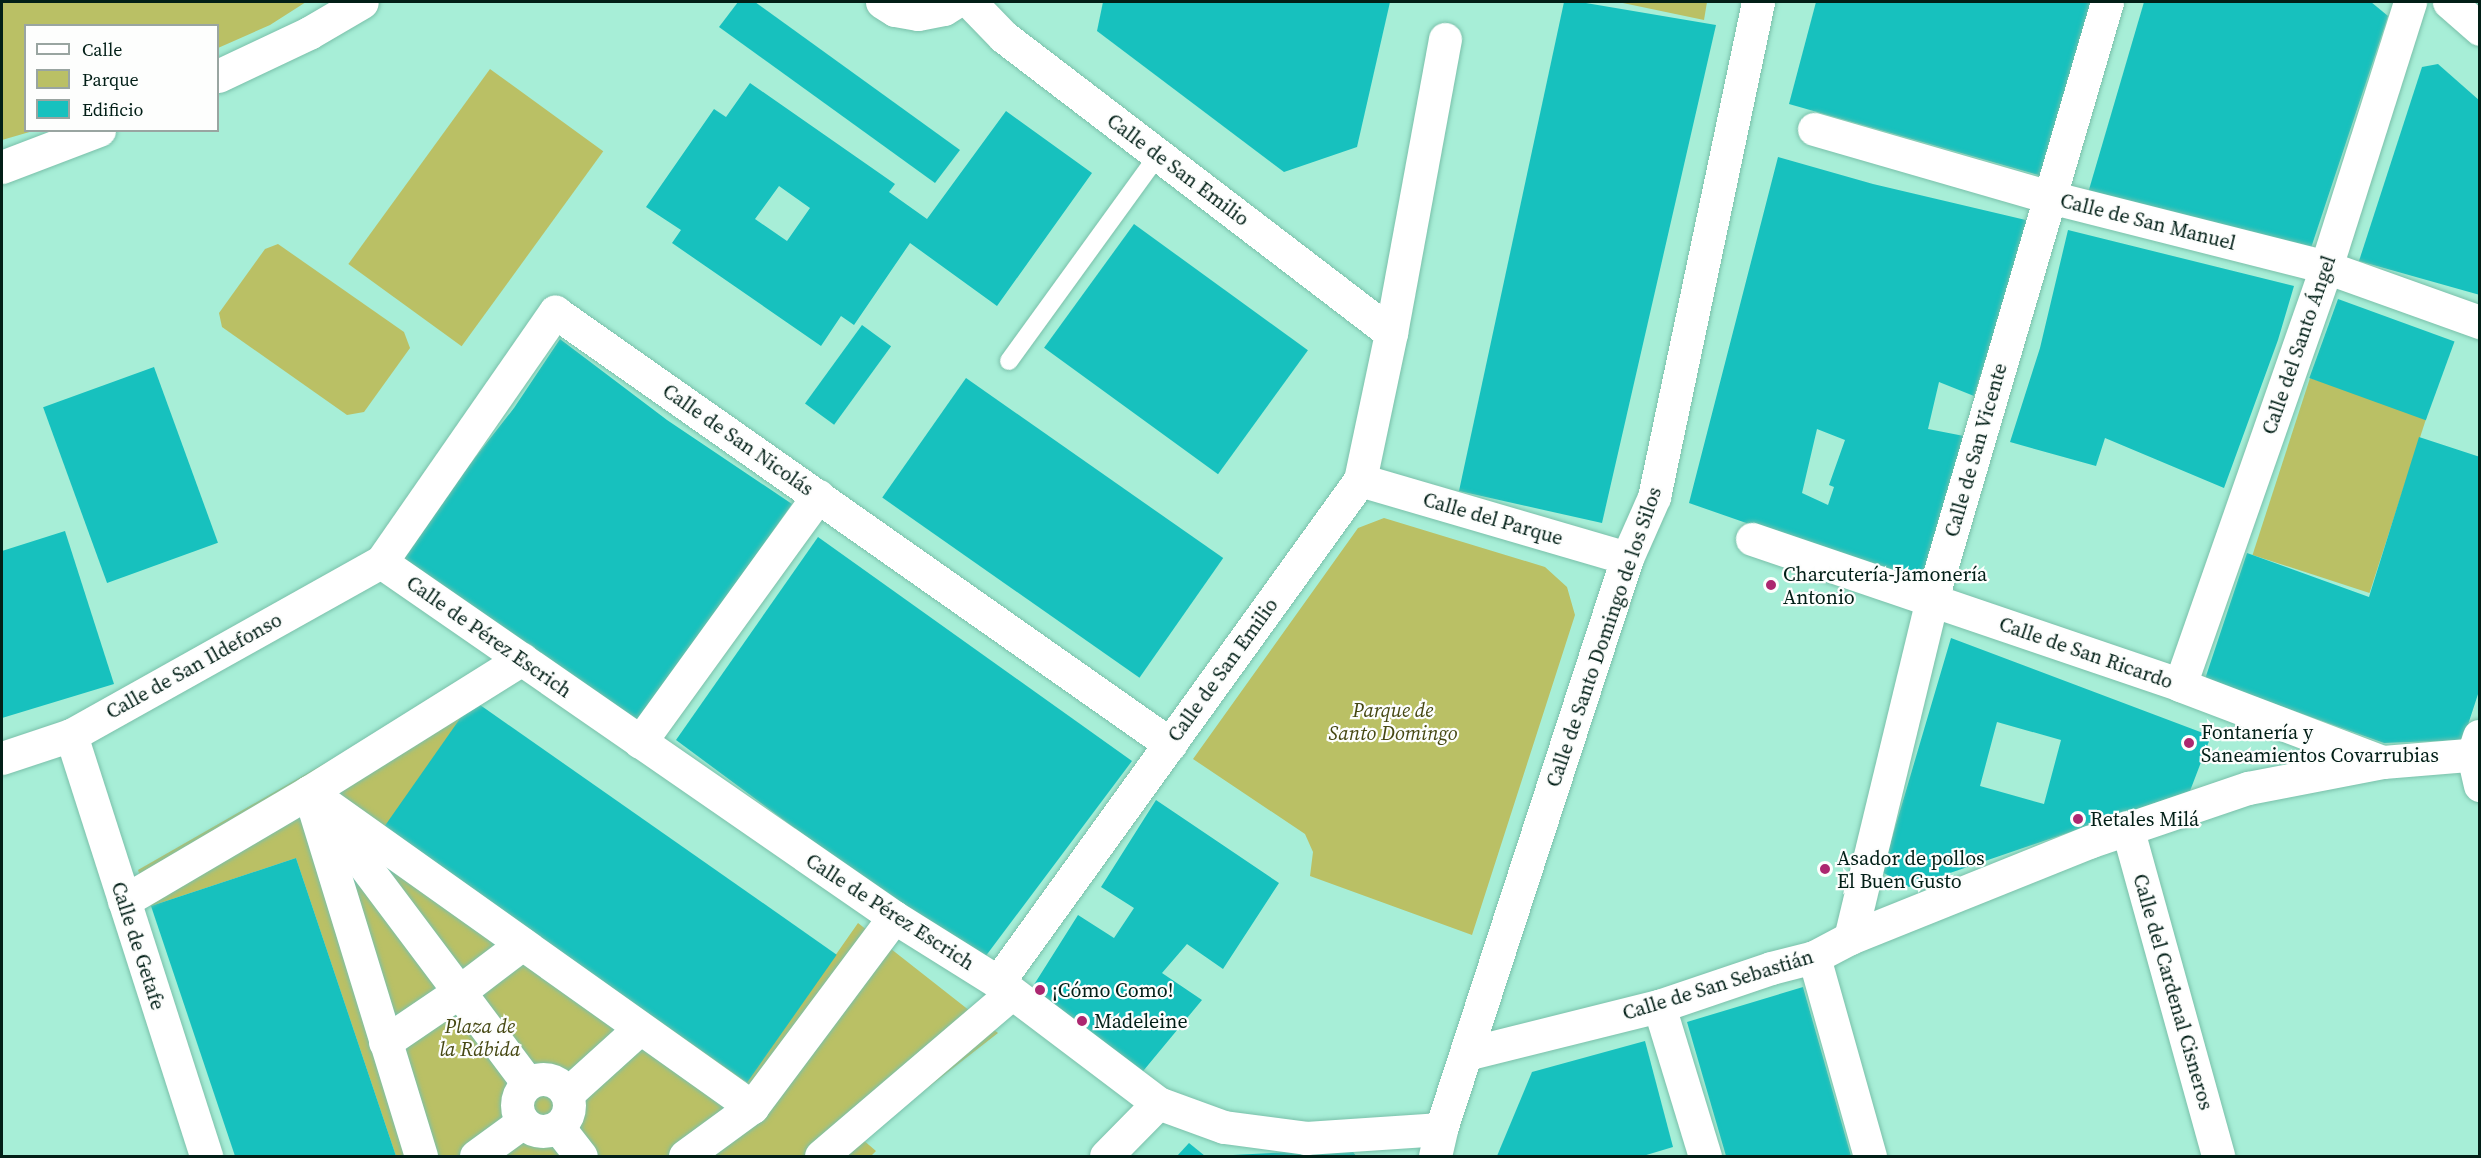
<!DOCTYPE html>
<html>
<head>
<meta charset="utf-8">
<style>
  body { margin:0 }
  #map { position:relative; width:2481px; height:1158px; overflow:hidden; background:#a7eed7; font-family:"Source Serif 4",serif }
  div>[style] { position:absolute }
  .green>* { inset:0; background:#bac065; transform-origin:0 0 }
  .building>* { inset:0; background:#17c1be; transform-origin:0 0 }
  .roads { filter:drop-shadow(0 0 2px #7ac0aa) drop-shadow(0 0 2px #7ac0aa) }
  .lane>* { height:18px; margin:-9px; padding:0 9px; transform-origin:9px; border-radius:9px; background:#fff }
  .street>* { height:33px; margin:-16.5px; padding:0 16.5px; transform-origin:16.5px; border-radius:16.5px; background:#fff }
  .street>.ring { margin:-16.5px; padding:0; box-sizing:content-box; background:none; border:33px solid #fff; border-radius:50% }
  .secondary>* { height:33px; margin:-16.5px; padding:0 16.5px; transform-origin:16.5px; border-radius:16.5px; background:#fff }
  .dots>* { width:16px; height:16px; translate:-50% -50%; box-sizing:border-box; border:3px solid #fdfefd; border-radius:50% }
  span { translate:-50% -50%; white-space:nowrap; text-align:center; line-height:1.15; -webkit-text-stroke:4.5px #fdfefd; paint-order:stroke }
  .street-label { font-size:20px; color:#021f17 }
  .poi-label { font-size:20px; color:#021f17 }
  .left { translate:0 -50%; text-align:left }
  .park-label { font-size:20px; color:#454712; font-style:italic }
  .frame { position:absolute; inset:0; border:3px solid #021f17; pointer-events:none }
  .legend { position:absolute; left:24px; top:24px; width:195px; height:108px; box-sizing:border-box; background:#fdfefd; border:2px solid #99a5a1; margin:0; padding:8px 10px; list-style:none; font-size:18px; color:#021f17 }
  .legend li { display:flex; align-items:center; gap:12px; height:30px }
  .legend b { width:30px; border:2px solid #99a5a1 }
</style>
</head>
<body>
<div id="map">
  <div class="green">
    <div style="clip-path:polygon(2px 2px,306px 2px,270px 25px,218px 48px,218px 26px,26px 26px,26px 130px,33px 131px,2px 140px)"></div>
    <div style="clip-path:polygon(1618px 2px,1707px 2px,1704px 20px)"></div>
    <div style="left:490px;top:69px;width:140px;height:241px;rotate:36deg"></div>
    <div style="clip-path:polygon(278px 244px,404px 332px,410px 348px,364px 412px,347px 415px,222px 327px,219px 313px,265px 249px)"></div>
    <div style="left:2310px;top:378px;width:123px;height:186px;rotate:18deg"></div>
    <div style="clip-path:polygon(1384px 518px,1545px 567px,1567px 587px,1575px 615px,1472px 935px,1310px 876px,1313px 852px,1305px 834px,1193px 759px,1358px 528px)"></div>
    <div style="clip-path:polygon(458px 687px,746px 1083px,858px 923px,998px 1033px,862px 1139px,876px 1151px,871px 1156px,396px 1156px,296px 858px,151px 906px,138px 870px)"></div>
  </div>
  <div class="building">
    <div style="clip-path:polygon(738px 2px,755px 2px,960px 150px,935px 183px,719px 27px)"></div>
    <div style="clip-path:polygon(1103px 2px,1390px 2px,1357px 147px,1284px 172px,1097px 31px)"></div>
    <div style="clip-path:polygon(1564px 2px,1580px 2px,1716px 25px,1602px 523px,1459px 491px)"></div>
    <div style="clip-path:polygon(1816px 2px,2097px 2px,2042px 176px,1789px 104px)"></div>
    <div style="clip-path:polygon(2144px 2px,2371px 2px,2388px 16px,2310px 251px,2088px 193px)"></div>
    <div style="clip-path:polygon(2438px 64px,2480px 101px,2480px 295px,2359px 261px,2422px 67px)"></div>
    <div style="clip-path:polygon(evenodd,750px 83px,895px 184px,889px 192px,927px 219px,1006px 111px,1092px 173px,997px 306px,910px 243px,854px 325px,841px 316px,821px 346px,672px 243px,681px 230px,646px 207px,714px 109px,726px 117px,750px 83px,779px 186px,810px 208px,787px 241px,755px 219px,779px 186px)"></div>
    <div style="clip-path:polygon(evenodd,1778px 157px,1873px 184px,2030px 221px,1974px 396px,1939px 382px,1928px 429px,1969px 437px,1921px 584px,1689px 503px,1778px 157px,1817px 429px,1845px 440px,1829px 485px,1834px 487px,1828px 505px,1802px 493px,1817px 429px)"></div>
    <div style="left:1134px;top:224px;width:215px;height:153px;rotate:36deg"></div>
    <div style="clip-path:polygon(2068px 230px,2294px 286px,2278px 340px,2224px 488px,2105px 438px,2096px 466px,2010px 442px,2040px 348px)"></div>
    <div style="left:2338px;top:299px;width:124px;height:84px;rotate:20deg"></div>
    <div style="left:862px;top:325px;width:36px;height:97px;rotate:36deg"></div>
    <div style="clip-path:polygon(560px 339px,667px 420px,792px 504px,637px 723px,399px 555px,514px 408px)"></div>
    <div style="left:154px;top:367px;width:187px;height:118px;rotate:70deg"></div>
    <div style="left:966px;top:378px;width:314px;height:146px;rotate:35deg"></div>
    <div style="clip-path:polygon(2419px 437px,2480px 457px,2480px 688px,2463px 740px,2384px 743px,2205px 679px,2247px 553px,2369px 597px)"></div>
    <div style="clip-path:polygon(65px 531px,114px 684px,2px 718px,2px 551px)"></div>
    <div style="clip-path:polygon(818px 537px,1132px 761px,982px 961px,827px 852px,676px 740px)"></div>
    <div style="clip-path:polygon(evenodd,1951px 638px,2211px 736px,2190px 791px,1909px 887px,1882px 872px,1951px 638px,1997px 722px,2061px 740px,2044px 804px,1980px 786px,1997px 722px)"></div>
    <div style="left:473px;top:700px;width:444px;height:156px;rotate:35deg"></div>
    <div style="clip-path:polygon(1156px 800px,1279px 883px,1223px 969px,1187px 944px,1162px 973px,1202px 1000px,1139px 1076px,1030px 991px,1078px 915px,1114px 938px,1134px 908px,1101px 887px)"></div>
    <div style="clip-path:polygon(296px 858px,396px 1156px,235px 1156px,151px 906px)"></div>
    <div style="clip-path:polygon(1803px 987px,1851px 1156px,1726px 1156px,1687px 1022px)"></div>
    <div style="clip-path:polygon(1645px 1041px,1673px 1147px,1643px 1156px,1497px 1156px,1532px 1072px)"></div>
    <div style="clip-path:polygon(1189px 1143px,1205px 1156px,1177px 1156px)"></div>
    <div style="clip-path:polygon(1351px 1149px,1356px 1156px,1233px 1156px,1233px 1155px)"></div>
  </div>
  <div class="roads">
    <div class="lane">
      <div style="left:1009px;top:361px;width:254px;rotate:-54.1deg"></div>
    </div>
    <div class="street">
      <div style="left:882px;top:2px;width:15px;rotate:32deg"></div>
      <div style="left:895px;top:10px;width:23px;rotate:10deg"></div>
      <div style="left:918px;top:14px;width:26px;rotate:-11deg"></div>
      <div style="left:944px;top:9px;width:13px;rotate:-32deg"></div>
      <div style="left:970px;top:2px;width:49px;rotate:45.8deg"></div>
      <div style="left:1004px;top:37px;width:487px;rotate:37.4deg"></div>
      <div style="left:1391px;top:333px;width:150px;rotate:101.9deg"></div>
      <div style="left:1360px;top:480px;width:619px;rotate:125.8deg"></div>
      <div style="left:1814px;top:129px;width:246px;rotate:16.1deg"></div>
      <div style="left:2050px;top:197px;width:285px;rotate:14.2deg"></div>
      <div style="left:2326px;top:267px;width:164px;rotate:19.7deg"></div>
      <div style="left:1391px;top:333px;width:299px;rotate:-79.6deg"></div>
      <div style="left:1360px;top:480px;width:278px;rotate:16.3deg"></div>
      <div style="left:1752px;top:539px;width:452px;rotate:18.8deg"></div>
      <div style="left:2180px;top:685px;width:217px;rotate:20.8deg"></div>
      <div style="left:381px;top:562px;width:624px;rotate:34.68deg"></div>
      <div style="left:894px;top:917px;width:123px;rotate:32deg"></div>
      <div style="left:998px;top:982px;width:201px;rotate:37.1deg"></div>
      <div style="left:1158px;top:1103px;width:70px;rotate:20deg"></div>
      <div style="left:1224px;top:1127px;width:83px;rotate:7.6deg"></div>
      <div style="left:1306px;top:1138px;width:135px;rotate:-3.8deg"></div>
      <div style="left:2180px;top:685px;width:443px;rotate:-70.7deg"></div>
      <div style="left:2326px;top:267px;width:278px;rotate:-72.4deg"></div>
      <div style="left:71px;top:735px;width:442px;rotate:72.2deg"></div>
      <div style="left:2479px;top:736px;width:20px;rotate:108deg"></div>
      <div style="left:2473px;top:755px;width:31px;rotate:77deg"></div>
      <div style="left:640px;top:742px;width:304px;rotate:-54.1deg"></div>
      <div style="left:2px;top:758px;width:73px;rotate:-18.4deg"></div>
      <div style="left:71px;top:735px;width:355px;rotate:-29.2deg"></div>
      <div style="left:381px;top:562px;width:305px;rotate:-55.2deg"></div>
      <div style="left:555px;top:312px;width:752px;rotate:35.09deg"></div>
      <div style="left:309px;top:792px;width:544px;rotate:35.42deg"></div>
      <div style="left:309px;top:792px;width:381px;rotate:72.9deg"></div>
      <div style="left:328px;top:817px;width:333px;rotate:53.1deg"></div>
      <div style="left:2127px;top:827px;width:341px;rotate:74.5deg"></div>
      <div style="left:124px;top:901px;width:215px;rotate:-30.5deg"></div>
      <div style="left:309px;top:792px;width:251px;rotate:-32deg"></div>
      <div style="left:1850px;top:938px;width:349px;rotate:-76.4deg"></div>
      <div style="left:1932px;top:599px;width:622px;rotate:-73.66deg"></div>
      <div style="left:1814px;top:957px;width:207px;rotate:74.3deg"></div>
      <div style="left:1659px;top:1006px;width:157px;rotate:73deg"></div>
      <div style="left:385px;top:1042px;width:91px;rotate:-34.2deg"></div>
      <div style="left:460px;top:991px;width:78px;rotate:-37.2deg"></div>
      <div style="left:1466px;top:1054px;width:199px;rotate:-14deg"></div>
      <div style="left:1659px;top:1006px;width:118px;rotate:-18.7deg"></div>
      <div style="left:1771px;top:968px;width:44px;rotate:-14.3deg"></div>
      <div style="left:1814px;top:957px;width:41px;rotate:-27.8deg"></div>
      <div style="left:1850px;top:938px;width:258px;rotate:-21.9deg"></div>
      <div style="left:2089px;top:842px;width:168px;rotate:-18.8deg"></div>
      <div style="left:2248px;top:788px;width:137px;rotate:-10.9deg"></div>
      <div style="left:2383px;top:762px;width:97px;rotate:-4.7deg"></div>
      <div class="ring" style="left:517px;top:1079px;width:19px;height:19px"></div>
      <div style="left:567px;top:1094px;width:98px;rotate:-42.1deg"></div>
      <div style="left:558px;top:1127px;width:37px;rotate:52deg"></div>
      <div style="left:476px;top:1156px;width:58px;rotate:-35.9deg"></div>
      <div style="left:685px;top:1156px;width:83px;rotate:-36.2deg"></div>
      <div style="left:752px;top:1107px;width:237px;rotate:-53.2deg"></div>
      <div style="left:821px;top:1156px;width:251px;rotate:-40.5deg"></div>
      <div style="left:1106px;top:1156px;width:74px;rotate:-45.5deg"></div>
    </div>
    <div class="secondary">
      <div style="left:2449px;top:2px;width:41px;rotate:41.1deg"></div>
      <div style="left:218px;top:76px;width:101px;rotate:-25.3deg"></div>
      <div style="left:309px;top:33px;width:61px;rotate:-30.3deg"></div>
      <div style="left:2px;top:167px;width:104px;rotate:-20.9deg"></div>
      <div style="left:1435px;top:1156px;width:28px;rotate:-77deg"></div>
      <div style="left:1441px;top:1129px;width:601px;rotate:-71.96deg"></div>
      <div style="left:1627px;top:558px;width:67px;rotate:-66.1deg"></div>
      <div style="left:1654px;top:497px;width:506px;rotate:-78.13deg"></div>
    </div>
  </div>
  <div class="dots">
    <div style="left:1771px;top:585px;background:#ac2770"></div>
    <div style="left:2189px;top:743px;background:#ac2770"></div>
    <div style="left:2078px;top:819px;background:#ac2770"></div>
    <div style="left:1825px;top:869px;background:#ac2770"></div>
    <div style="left:1040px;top:990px;background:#ac2770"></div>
    <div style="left:1082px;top:1021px;background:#ac2770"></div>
  </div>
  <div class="street-label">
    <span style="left:1178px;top:170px;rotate:37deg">Calle de San Emilio</span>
    <span style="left:2148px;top:222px;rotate:14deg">Calle de San Manuel</span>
    <span style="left:2299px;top:345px;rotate:-71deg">Calle del Santo Ángel</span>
    <span style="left:738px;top:440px;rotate:35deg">Calle de San Nicolás</span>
    <span style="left:1976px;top:450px;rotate:-74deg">Calle de San Vicente</span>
    <span style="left:1493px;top:519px;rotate:16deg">Calle del Parque</span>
    <span style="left:489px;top:637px;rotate:35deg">Calle de Pérez Escrich</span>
    <span style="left:1604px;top:637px;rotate:-71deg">Calle de Santo Domingo de los Silos</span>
    <span style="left:2086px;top:653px;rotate:19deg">Calle de San Ricardo</span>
    <span style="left:194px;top:666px;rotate:-29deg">Calle de San Ildefonso</span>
    <span style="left:1223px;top:670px;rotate:-54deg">Calle de San Emilio</span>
    <span style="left:890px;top:912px;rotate:33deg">Calle de Pérez Escrich</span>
    <span style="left:138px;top:946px;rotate:72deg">Calle de Getafe</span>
    <span style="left:1718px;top:985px;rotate:-17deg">Calle de San Sebastián</span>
    <span style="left:2173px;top:992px;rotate:74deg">Calle del Cardenal Cisneros</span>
  </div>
  <div class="poi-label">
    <span class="left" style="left:1783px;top:586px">Charcutería-Jamonería<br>Antonio</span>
    <span class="left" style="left:2201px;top:744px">Fontanería y<br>Saneamientos Covarrubias</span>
    <span class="left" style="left:2090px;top:819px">Retales Milá</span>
    <span class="left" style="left:1837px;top:870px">Asador de pollos<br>El Buen Gusto</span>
    <span class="left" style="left:1052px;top:990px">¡Cómo Como!</span>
    <span class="left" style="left:1094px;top:1021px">Madeleine</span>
  </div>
  <div class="park-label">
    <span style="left:1393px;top:722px">Parque de<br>Santo Domingo</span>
    <span style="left:480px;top:1038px">Plaza de<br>la Rábida</span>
  </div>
  <div class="frame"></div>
  <ul class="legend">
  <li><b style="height:8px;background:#fff"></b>Calle</li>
  <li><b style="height:16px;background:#bac065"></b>Parque</li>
  <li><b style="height:16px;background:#17c1be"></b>Edificio</li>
  </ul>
</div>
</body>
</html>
